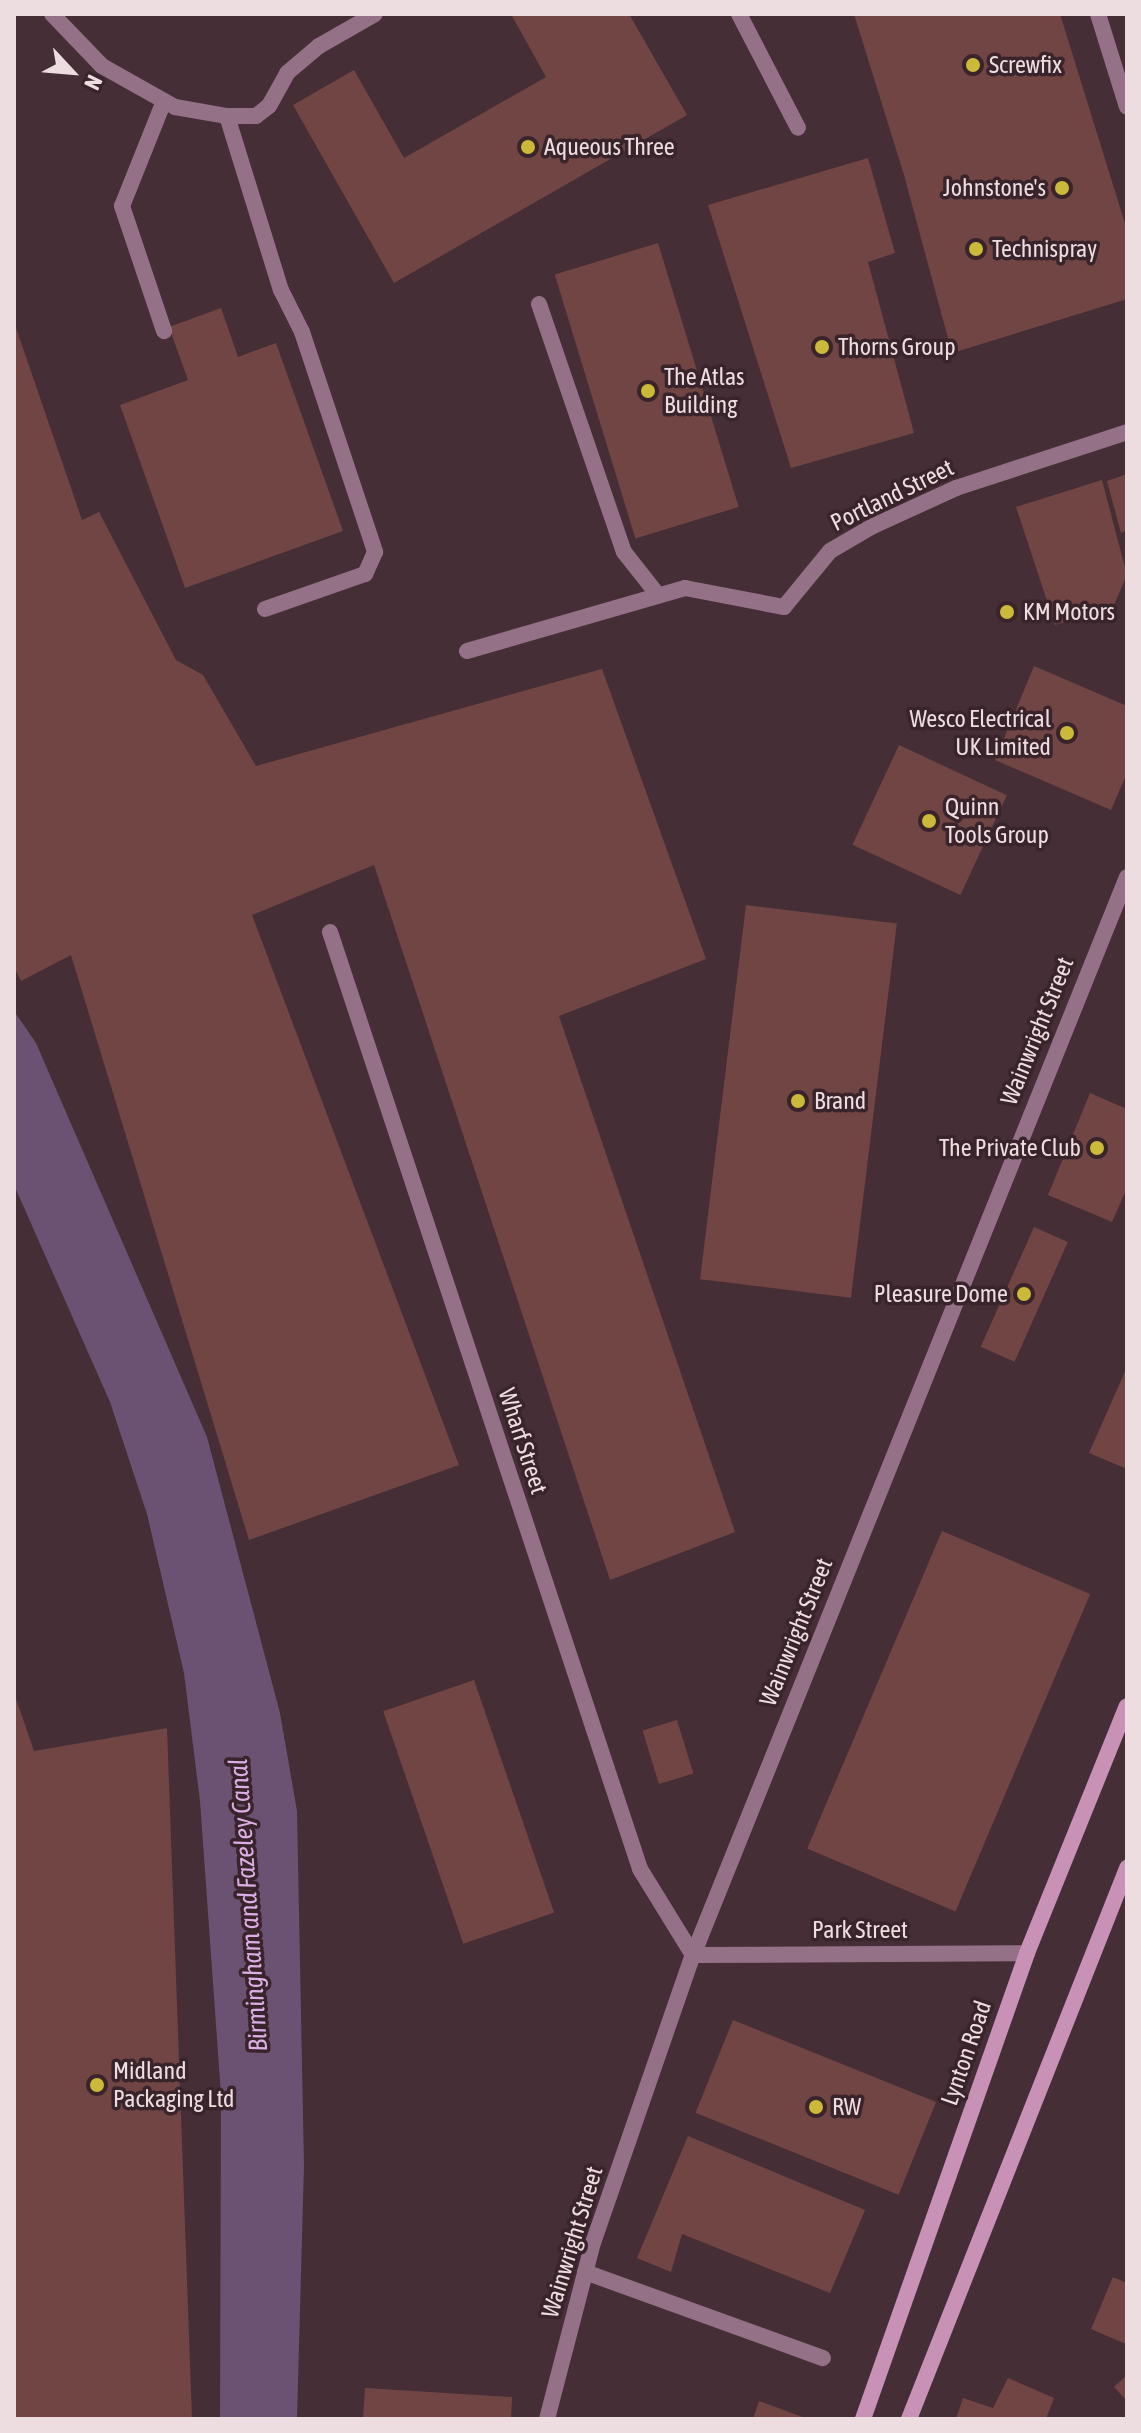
<!DOCTYPE html>
<html>
<head>
<meta charset="utf-8">
<style>
  body { margin:0 }
  #map { position:relative; width:1141px; height:2433px; overflow:hidden; background:#452e35; font-family:"Asap Condensed",sans-serif }
  div>[style] { position:absolute }
  .water>* { inset:0; background:#6b5172 }
  .building>* { inset:0; background:#714544; transform-origin:0 0 }
  .service>* { height:16px; margin:-8px; padding:0 8px; transform-origin:8px; border-radius:8px; background:#947187 }
  .minor>* { height:16px; margin:-8px; padding:0 8px; transform-origin:8px; border-radius:8px; background:#947187 }
  .secondary>* { height:16px; margin:-8px; padding:0 8px; transform-origin:8px; border-radius:8px; background:#c891b6 }
  .dots>* { width:22px; height:22px; translate:-50% -50%; box-sizing:border-box; border:4px solid #3a242b; border-radius:50% }
  span { translate:-50% -50%; white-space:nowrap; text-align:center; line-height:1.15; -webkit-text-stroke:7px #3a242b; paint-order:stroke }
  .poi-label { font-size:24px; color:#eddde1 }
  .left { translate:0 -50%; text-align:left }
  .right { translate:-100% -50%; text-align:right }
  .street-label { font-size:24px; color:#eddde1 }
  .water-label { font-size:26px; color:#dbafe6; font-style:italic }
  .frame { position:absolute; inset:0; border:16px solid #eddde1; pointer-events:none }
  .north { position:absolute; left:32px; top:32px; width:80px; height:80px; -webkit-text-stroke:6px #3a242b; paint-order:stroke; rotate:116deg; font-size:22px; font-weight:700; line-height:32px; text-align:center; color:#eddde1 }
  .north::after { content:''; display:block; margin:auto; width:28px; height:36px; background:#eddde1; clip-path:polygon(50% 0,100% 100%,50% 72%,0 100%) }
</style>
</head>
<body>
<div id="map">
  <div class="water">
    <div style="clip-path:polygon(14px 1011px,36px 1043px,207px 1437px,280px 1713px,297px 1811px,304px 2165px,297px 2419px,220px 2419px,221px 2095px,200px 1801px,184px 1673px,147px 1514px,110px 1402px,14px 1185px)"></div>
  </div>
  <div class="building">
    <div style="clip-path:polygon(511px 14px,629px 14px,687px 115px,394px 283px,293px 105px,354px 70px,404px 158px,546px 77px)"></div>
    <div style="clip-path:polygon(854px 14px,1060px 14px,1127px 230px,1127px 299px,952px 353px,904px 175px)"></div>
    <div style="clip-path:polygon(868px 158px,895px 253px,868px 262px,914px 433px,791px 468px,708px 205px)"></div>
    <div style="left:658px;top:243px;width:276px;height:108px;rotate:73deg"></div>
    <div style="clip-path:polygon(221px 308px,238px 357px,276px 343px,343px 531px,185px 588px,120px 405px,188px 380px,169px 327px)"></div>
    <div style="clip-path:polygon(14px 322px,82px 520px,99px 512px,176px 660px,203px 675px,256px 766px,602px 669px,706px 959px,559px 1016px,735px 1532px,610px 1580px,374px 865px,252px 915px,459px 1465px,249px 1540px,71px 955px,21px 981px,14px 967px)"></div>
    <div style="clip-path:polygon(1127px 474px,1127px 530px,1121px 533px,1107px 481px)"></div>
    <div style="clip-path:polygon(1102px 480px,1127px 575px,1113px 607px,1055px 625px,1016px 507px)"></div>
    <div style="clip-path:polygon(1034px 666px,1127px 706px,1127px 773px,1111px 810px,995px 760px)"></div>
    <div style="left:899px;top:745px;width:119px;height:110px;rotate:25deg"></div>
    <div style="left:746px;top:905px;width:152px;height:377px;rotate:7deg"></div>
    <div style="clip-path:polygon(1090px 1093px,1127px 1109px,1127px 1188px,1112px 1222px,1048px 1195px)"></div>
    <div style="left:1034px;top:1227px;width:37px;height:131px;rotate:24deg"></div>
    <div style="clip-path:polygon(1127px 1367px,1127px 1469px,1089px 1453px)"></div>
    <div style="left:942px;top:1531px;width:161px;height:345px;rotate:23deg"></div>
    <div style="left:474px;top:1680px;width:246px;height:96px;rotate:71deg"></div>
    <div style="clip-path:polygon(14px 1693px,34px 1751px,167px 1728px,192px 2419px,14px 2419px)"></div>
    <div style="left:677px;top:1720px;width:56px;height:36px;rotate:73deg"></div>
    <div style="left:733px;top:2020px;width:219px;height:100px;rotate:22deg"></div>
    <div style="clip-path:polygon(688px 2136px,865px 2210px,830px 2293px,682px 2234px,671px 2272px,637px 2258px)"></div>
    <div style="clip-path:polygon(1113px 2277px,1127px 2283px,1126px 2344px,1091px 2329px)"></div>
    <div style="clip-path:polygon(1127px 2375px,1127px 2401px,1114px 2387px)"></div>
    <div style="clip-path:polygon(1008px 2378px,1054px 2398px,1046px 2419px,956px 2419px,963px 2398px,993px 2408px)"></div>
    <div style="clip-path:polygon(365px 2388px,512px 2397px,511px 2419px,363px 2419px)"></div>
    <div style="clip-path:polygon(759px 2401px,808px 2419px,753px 2419px)"></div>
  </div>
  <div class="service">
    <div style="left:52px;top:14px;width:72px;rotate:46.1deg"></div>
    <div style="left:102px;top:66px;width:84px;rotate:29.3deg"></div>
    <div style="left:175px;top:107px;width:53px;rotate:9.8deg"></div>
    <div style="left:227px;top:116px;width:29px"></div>
    <div style="left:256px;top:116px;width:16px;rotate:-38deg"></div>
    <div style="left:269px;top:106px;width:38px;rotate:-61deg"></div>
    <div style="left:287px;top:73px;width:42px;rotate:-40.2deg"></div>
    <div style="left:319px;top:46px;width:64px;rotate:-29.7deg"></div>
    <div style="left:739px;top:14px;width:128px;rotate:62.6deg"></div>
    <div style="left:1098px;top:14px;width:97px;rotate:72.7deg"></div>
    <div style="left:164px;top:101px;width:113px;rotate:111.8deg"></div>
    <div style="left:122px;top:206px;width:132px;rotate:71.4deg"></div>
    <div style="left:227px;top:116px;width:182px;rotate:72.8deg"></div>
    <div style="left:281px;top:290px;width:47px;rotate:63.4deg"></div>
    <div style="left:302px;top:332px;width:232px;rotate:71.6deg"></div>
    <div style="left:375px;top:552px;width:24px;rotate:114deg"></div>
    <div style="left:365px;top:574px;width:106px;rotate:160.7deg"></div>
    <div style="left:539px;top:304px;width:262px;rotate:71.1deg"></div>
    <div style="left:624px;top:552px;width:55px;rotate:51.7deg"></div>
    <div style="left:585px;top:2272px;width:253px;rotate:19.9deg"></div>
  </div>
  <div class="minor">
    <div style="left:467px;top:651px;width:227px;rotate:-16.1deg"></div>
    <div style="left:685px;top:588px;width:101px;rotate:10.9deg"></div>
    <div style="left:784px;top:607px;width:72px;rotate:-50.6deg"></div>
    <div style="left:830px;top:551px;width:48px;rotate:-30.3deg"></div>
    <div style="left:871px;top:527px;width:94px;rotate:-24.6deg"></div>
    <div style="left:956px;top:488px;width:180px;rotate:-18.1deg"></div>
    <div style="left:330px;top:932px;width:987px;rotate:71.69deg"></div>
    <div style="left:640px;top:1869px;width:101px;rotate:58.4deg"></div>
    <div style="left:693px;top:1955px;width:334px;rotate:-0.3deg"></div>
    <div style="left:547px;top:2419px;width:182px;rotate:-75.4deg"></div>
    <div style="left:593px;top:2243px;width:305px;rotate:-70.9deg"></div>
    <div style="left:693px;top:1955px;width:1162px;rotate:-68.07deg"></div>
  </div>
  <div class="secondary">
    <div style="left:863px;top:2419px;width:494px;rotate:-70.6deg"></div>
    <div style="left:1027px;top:1953px;width:266px;rotate:-68deg"></div>
    <div style="left:909px;top:2419px;width:593px;rotate:-68.41deg"></div>
  </div>
  <div class="dots">
    <div style="left:973px;top:65px;background:#cbba39"></div>
    <div style="left:528px;top:147px;background:#cbba39"></div>
    <div style="left:1062px;top:188px;background:#cbba39"></div>
    <div style="left:976px;top:249px;background:#cbba39"></div>
    <div style="left:822px;top:347px;background:#cbba39"></div>
    <div style="left:648px;top:391px;background:#cbba39"></div>
    <div style="left:1007px;top:612px;background:#cbba39"></div>
    <div style="left:1067px;top:733px;background:#cbba39"></div>
    <div style="left:929px;top:821px;background:#cbba39"></div>
    <div style="left:798px;top:1101px;background:#cbba39"></div>
    <div style="left:1097px;top:1148px;background:#cbba39"></div>
    <div style="left:1024px;top:1294px;background:#cbba39"></div>
    <div style="left:97px;top:2085px;background:#cbba39"></div>
    <div style="left:816px;top:2107px;background:#cbba39"></div>
  </div>
  <div class="poi-label">
    <span class="left" style="left:989px;top:65px">Screwfix</span>
    <span class="left" style="left:544px;top:147px">Aqueous Three</span>
    <span class="right" style="left:1046px;top:188px">Johnstone's</span>
    <span class="left" style="left:992px;top:249px">Technispray</span>
    <span class="left" style="left:838px;top:347px">Thorns Group</span>
    <span class="left" style="left:664px;top:391px">The Atlas<br>Building</span>
    <span class="left" style="left:1023px;top:612px">KM Motors</span>
    <span class="right" style="left:1051px;top:733px">Wesco Electrical<br>UK Limited</span>
    <span class="left" style="left:945px;top:821px">Quinn<br>Tools Group</span>
    <span class="left" style="left:814px;top:1101px">Brand</span>
    <span class="right" style="left:1081px;top:1148px">The Private Club</span>
    <span class="right" style="left:1008px;top:1294px">Pleasure Dome</span>
    <span class="left" style="left:113px;top:2085px">Midland<br>Packaging Ltd</span>
    <span class="left" style="left:832px;top:2107px">RW</span>
  </div>
  <div class="street-label">
    <span style="left:892px;top:495px;rotate:-26deg">Portland Street</span>
    <span style="left:1037px;top:1031px;rotate:-68deg">Wainwright Street</span>
    <span style="left:523px;top:1441px;rotate:72deg">Wharf Street</span>
    <span style="left:796px;top:1632px;rotate:-68deg">Wainwright Street</span>
    <span style="left:860px;top:1930px">Park Street</span>
    <span style="left:966px;top:2053px;rotate:-71deg">Lynton Road</span>
    <span style="left:572px;top:2242px;rotate:-73deg">Wainwright Street</span>
  </div>
  <div class="water-label">
    <span style="left:249px;top:1905px;rotate:-94deg">Birmingham and Fazeley Canal</span>
  </div>
  <div class="frame"></div>
  <div class="north">N</div>
</div>
</body>
</html>
